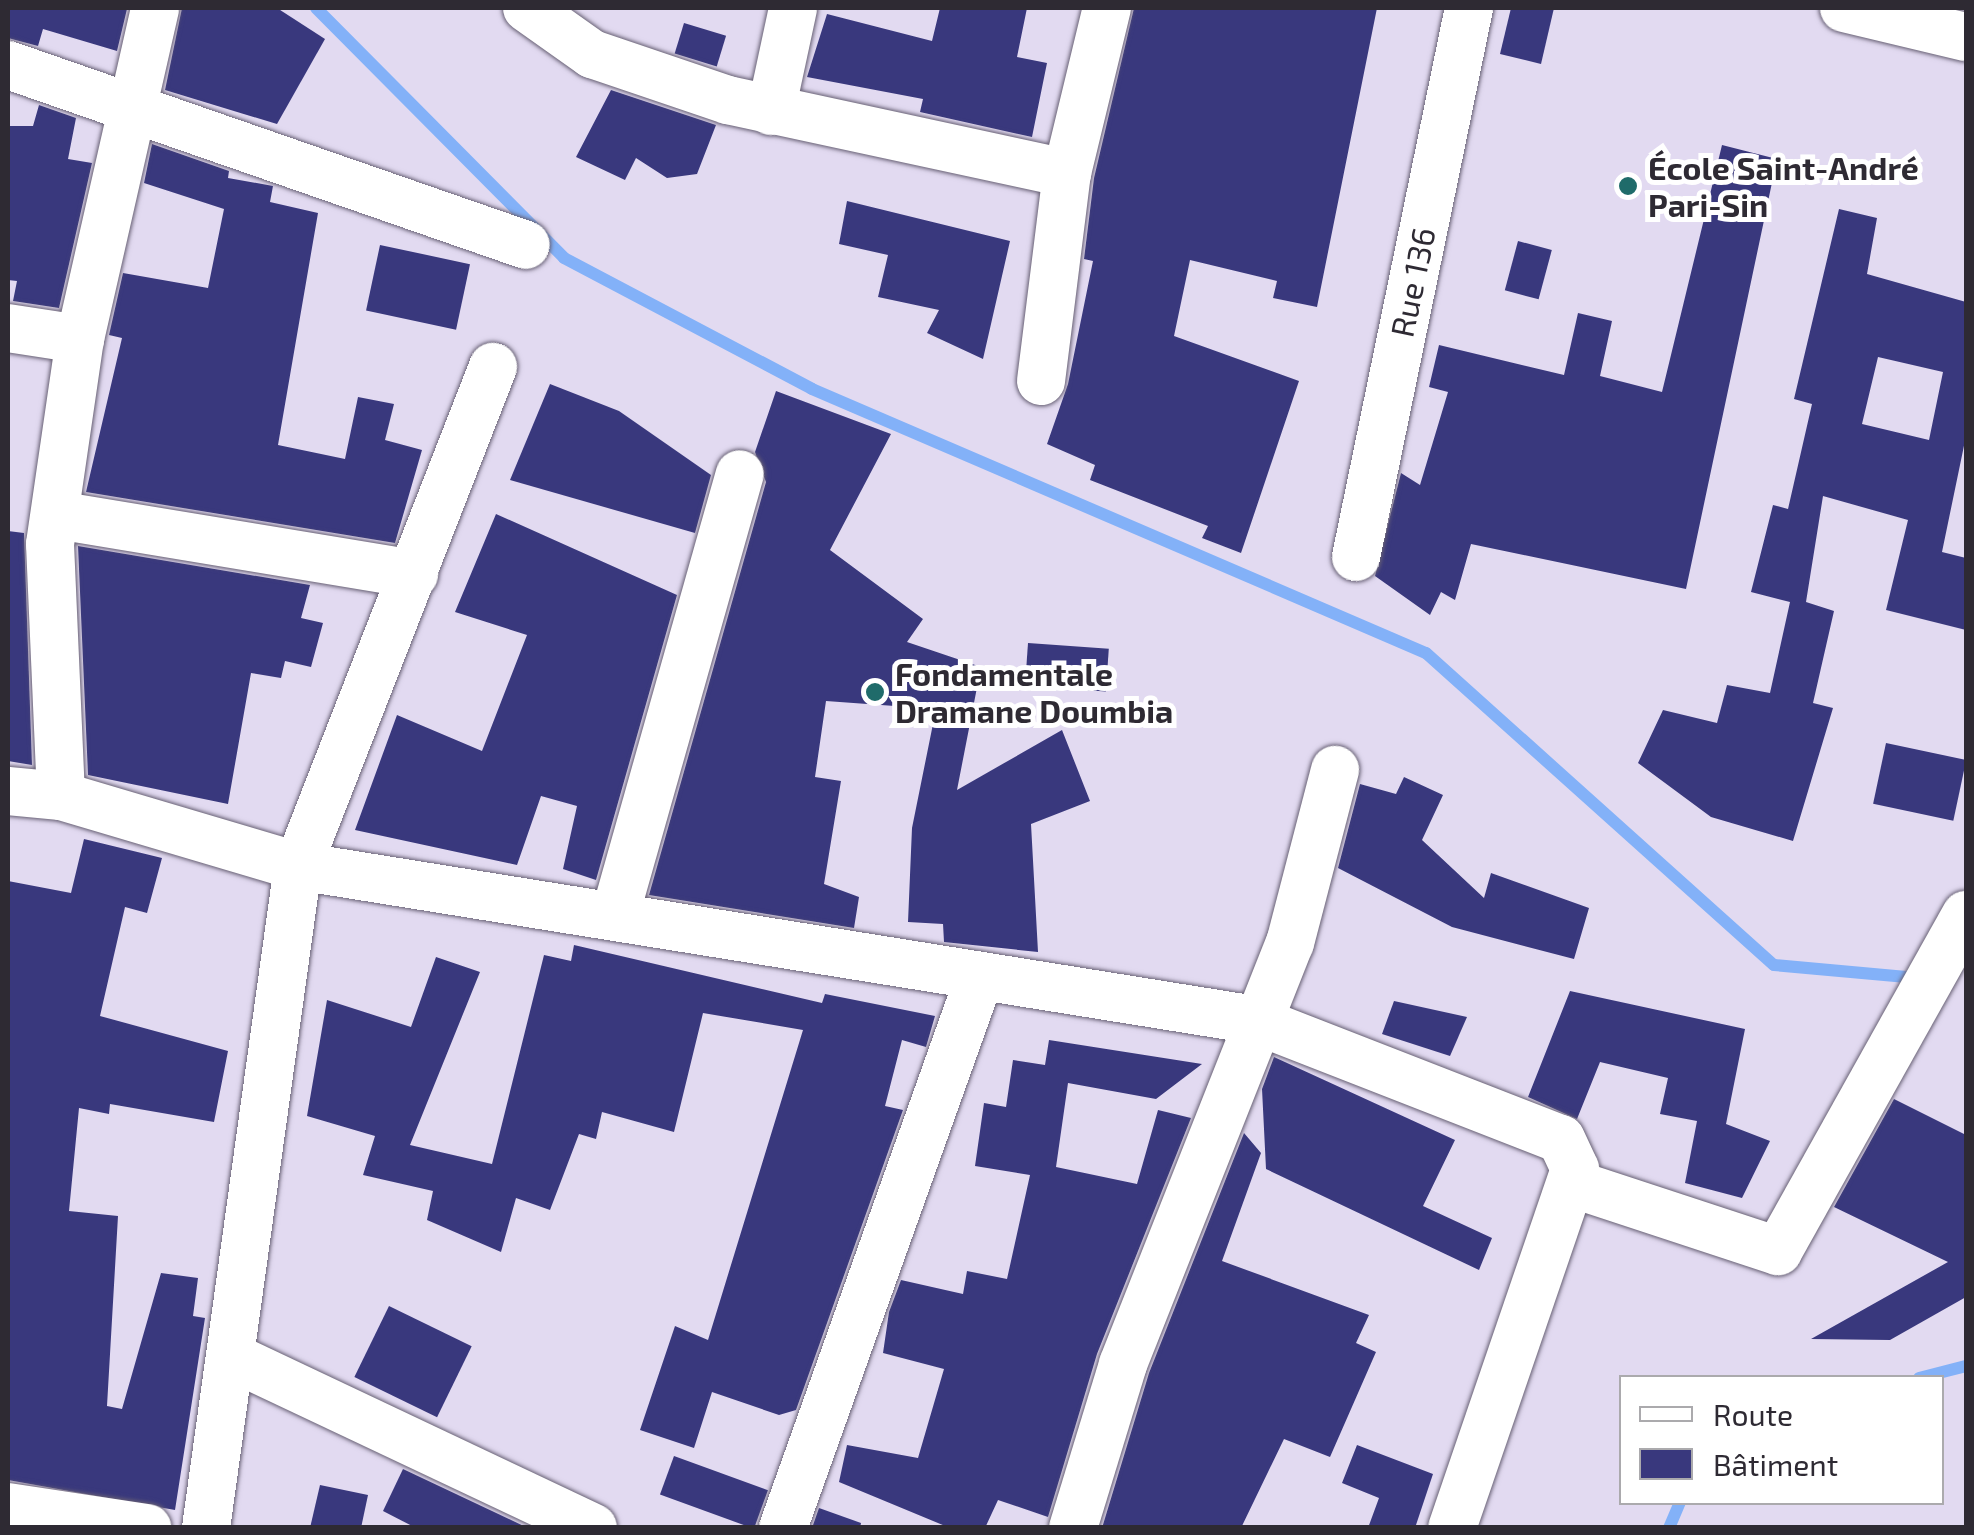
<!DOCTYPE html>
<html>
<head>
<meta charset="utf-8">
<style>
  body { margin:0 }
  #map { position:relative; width:1974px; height:1535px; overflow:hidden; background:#e2daf1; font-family:"Exo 2",sans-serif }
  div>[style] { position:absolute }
  .stream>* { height:12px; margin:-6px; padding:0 6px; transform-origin:6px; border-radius:6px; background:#83b1f8 }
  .building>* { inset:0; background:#39387d; transform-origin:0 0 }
  .roads { filter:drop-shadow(0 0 2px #676074) drop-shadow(0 0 2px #676074) }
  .minor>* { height:48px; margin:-24px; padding:0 24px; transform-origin:24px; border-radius:24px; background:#fff }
  .dots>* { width:28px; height:28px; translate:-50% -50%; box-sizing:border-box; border:5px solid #fff; border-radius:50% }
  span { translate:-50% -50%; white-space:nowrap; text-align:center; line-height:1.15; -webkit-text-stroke:10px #fff; paint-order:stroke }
  .poi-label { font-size:32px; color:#2e2a33; font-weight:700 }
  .left { translate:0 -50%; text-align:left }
  .street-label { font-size:32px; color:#2e2a33 }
  .frame { position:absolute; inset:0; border:10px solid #2e2a33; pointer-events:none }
  .legend { position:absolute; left:1619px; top:1375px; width:325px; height:130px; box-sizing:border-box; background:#fff; border:2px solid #abaaad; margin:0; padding:12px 18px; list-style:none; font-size:30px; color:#2e2a33 }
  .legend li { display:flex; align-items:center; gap:20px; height:50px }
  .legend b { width:50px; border:2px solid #abaaad }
</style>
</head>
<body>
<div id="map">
  <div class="stream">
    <div style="left:316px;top:8px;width:352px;rotate:45.2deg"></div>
    <div style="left:564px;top:258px;width:280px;rotate:27.8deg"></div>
    <div style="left:812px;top:389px;width:668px;rotate:23.27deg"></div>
    <div style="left:1426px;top:653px;width:467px;rotate:41.9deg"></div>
    <div style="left:1774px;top:965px;width:144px;rotate:5.2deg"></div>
    <div style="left:1919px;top:1378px;width:49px;rotate:-14.3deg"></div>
    <div style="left:1669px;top:1528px;width:28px;rotate:-67deg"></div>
  </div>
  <div class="building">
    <div style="clip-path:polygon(8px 8px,123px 8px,127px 9px,117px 51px,43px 29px,38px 46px,8px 38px)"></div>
    <div style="clip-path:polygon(182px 8px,277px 8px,325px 39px,277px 124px,165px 90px)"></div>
    <div style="clip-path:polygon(940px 8px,1027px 8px,1017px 57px,1047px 63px,1032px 137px,920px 112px,923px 99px,807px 77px,827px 14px,932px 41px)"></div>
    <div style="clip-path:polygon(1134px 8px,1377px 8px,1317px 307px,1273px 298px,1277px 281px,1190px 260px,1174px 336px,1299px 381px,1241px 553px,1202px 538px,1208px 526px,1090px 480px,1095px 465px,1047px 444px,1068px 384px,1093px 261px,1084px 259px,1094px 178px)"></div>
    <div style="clip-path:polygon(1511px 8px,1554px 8px,1541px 64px,1500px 54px)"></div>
    <div style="left:684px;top:23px;width:44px;height:32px;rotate:17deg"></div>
    <div style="clip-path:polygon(611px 90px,716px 125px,697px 174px,667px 178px,636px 158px,625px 180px,576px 157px)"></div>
    <div style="clip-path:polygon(39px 105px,76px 118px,68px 159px,92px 163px,59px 308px,13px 301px,17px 281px,8px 280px,8px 126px,33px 126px)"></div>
    <div style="clip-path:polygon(152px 144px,229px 171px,228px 178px,273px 186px,270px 202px,318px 213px,278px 445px,345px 459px,358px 397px,394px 404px,385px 440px,422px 450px,395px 543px,86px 492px,122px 338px,109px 335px,123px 273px,208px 288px,224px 209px,144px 183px)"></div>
    <div style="clip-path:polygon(1722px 145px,1777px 159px,1686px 589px,1471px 544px,1455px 600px,1441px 592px,1430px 615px,1375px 576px,1401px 473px,1420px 485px,1448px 392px,1429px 387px,1439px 345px,1564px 375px,1578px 313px,1612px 321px,1600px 376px,1662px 392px)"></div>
    <div style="clip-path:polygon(847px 201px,1010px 241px,983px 359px,927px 333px,939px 310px,878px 297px,888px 255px,839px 244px)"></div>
    <div style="clip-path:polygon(evenodd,1839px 209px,1877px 218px,1867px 274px,1966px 302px,1966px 436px,1942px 552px,1966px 558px,1966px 630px,1886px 610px,1908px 520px,1823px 496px,1806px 602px,1834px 611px,1813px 703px,1833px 708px,1793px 841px,1711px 817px,1638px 763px,1663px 710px,1717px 723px,1727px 685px,1770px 693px,1790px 602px,1751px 592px,1773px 505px,1788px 509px,1812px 404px,1794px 399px,1839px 209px,1878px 357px,1943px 372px,1929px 440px,1862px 424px,1878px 357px)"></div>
    <div style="left:1518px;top:241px;width:35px;height:51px;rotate:15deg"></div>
    <div style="left:380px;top:245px;width:92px;height:67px;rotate:12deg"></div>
    <div style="clip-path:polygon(550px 384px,619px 411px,711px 475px,695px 533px,510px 480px)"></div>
    <div style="clip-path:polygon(776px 391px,891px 434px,830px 550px,923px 619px,907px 642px,981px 667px,957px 790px,1062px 730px,1090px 801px,1031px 824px,1038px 952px,944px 942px,943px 924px,908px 922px,912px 828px,936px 709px,826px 701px,815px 777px,841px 781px,824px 884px,859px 897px,854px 928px,649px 895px,766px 482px,755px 452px)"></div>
    <div style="clip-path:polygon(496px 514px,677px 595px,596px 880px,563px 869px,577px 806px,541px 796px,517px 865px,355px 830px,397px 715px,482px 751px,527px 635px,455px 612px)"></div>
    <div style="clip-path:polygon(8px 531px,24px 533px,32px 765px,8px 761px)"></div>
    <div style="clip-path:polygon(78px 546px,310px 585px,301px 618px,323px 623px,311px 667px,285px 661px,281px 678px,251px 673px,228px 804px,88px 775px)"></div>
    <div style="left:1028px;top:643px;width:81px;height:43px;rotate:4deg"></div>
    <div style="left:1886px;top:743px;width:82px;height:62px;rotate:12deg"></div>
    <div style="clip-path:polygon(1404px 777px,1443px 795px,1422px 840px,1484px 898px,1491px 873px,1589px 908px,1574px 959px,1452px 927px,1338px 868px,1360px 784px,1396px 794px)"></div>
    <div style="clip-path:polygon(84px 839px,162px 858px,147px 913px,125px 907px,100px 1016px,228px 1051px,214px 1122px,110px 1104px,109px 1114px,79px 1108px,69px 1211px,118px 1216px,107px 1406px,122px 1409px,161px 1273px,198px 1278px,193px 1316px,205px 1318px,175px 1510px,8px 1480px,8px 881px,71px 893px)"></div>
    <div style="clip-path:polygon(574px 945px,822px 1003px,825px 994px,935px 1016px,926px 1047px,902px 1040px,885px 1106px,903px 1110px,796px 1410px,779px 1415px,712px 1392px,694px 1448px,640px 1430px,675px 1326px,708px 1340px,803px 1030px,703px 1013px,674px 1132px,602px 1112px,596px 1139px,579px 1134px,550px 1210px,516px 1198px,501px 1252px,427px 1220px,433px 1191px,363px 1175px,375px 1136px,307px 1116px,327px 1000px,411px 1027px,436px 957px,480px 972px,410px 1145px,492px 1164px,544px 955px,571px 961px)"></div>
    <div style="clip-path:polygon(1570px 991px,1745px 1029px,1726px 1124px,1770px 1141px,1742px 1198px,1685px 1183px,1697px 1121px,1660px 1114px,1668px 1078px,1600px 1062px,1577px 1119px,1528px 1097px)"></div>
    <div style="clip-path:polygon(1394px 1001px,1467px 1017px,1450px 1056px,1382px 1034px)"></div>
    <div style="clip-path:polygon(1049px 1040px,1202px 1064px,1156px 1099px,1068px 1083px,1056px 1167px,1137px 1184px,1158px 1110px,1191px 1118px,1097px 1354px,1048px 1517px,998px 1500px,985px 1528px,950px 1528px,839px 1482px,847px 1445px,918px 1458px,944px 1369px,883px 1353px,889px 1312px,901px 1280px,963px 1294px,967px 1271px,1007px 1279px,1030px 1175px,975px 1166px,984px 1103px,1006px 1107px,1013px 1060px,1045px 1065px)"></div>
    <div style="clip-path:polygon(1274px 1057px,1455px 1140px,1423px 1206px,1492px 1238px,1479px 1270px,1266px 1169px,1262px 1089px)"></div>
    <div style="clip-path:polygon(1894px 1099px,1966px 1135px,1966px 1297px,1890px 1340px,1811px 1339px,1948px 1262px,1834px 1207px)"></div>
    <div style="clip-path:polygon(1244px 1133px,1261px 1153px,1222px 1261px,1369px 1315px,1356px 1343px,1376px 1352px,1330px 1457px,1284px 1439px,1241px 1528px,1102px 1528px,1149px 1373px)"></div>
    <div style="left:389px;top:1306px;width:92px;height:79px;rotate:26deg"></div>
    <div style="clip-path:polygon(1357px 1445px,1433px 1474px,1415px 1528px,1368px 1528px,1379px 1498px,1342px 1483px)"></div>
    <div style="left:674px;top:1456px;width:100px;height:41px;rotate:20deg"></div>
    <div style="clip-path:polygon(403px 1469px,528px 1528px,416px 1528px,383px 1511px)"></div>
    <div style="clip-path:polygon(320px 1485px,368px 1495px,361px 1528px,310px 1528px)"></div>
    <div style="clip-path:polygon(819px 1508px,861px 1523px,860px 1528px,812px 1528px)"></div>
  </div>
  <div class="roads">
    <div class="minor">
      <div style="left:527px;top:8px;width:80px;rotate:35.3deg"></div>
      <div style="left:592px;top:54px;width:144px;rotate:18.7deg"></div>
      <div style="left:728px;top:100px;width:347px;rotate:12.2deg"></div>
      <div style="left:1844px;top:8px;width:125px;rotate:13.4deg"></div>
      <div style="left:8px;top:65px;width:548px;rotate:19.16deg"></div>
      <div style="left:771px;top:111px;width:105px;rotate:-77.9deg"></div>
      <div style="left:8px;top:328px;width:73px;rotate:8.7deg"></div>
      <div style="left:1041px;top:381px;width:210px;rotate:-82.9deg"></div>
      <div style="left:1067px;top:173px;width:170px;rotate:-76.4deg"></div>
      <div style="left:57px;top:515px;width:362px;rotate:9.4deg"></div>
      <div style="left:1356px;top:557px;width:561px;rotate:-78.37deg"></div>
      <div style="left:8px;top:791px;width:53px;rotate:5.4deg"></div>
      <div style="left:61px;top:796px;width:247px;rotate:16.5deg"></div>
      <div style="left:298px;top:866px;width:969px;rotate:9.14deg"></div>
      <div style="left:1255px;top:1020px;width:328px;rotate:21.3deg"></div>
      <div style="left:1561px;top:1139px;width:33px;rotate:65deg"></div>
      <div style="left:1575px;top:1169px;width:379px;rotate:108.9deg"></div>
      <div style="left:61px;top:796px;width:252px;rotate:-92.5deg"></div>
      <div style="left:50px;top:544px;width:207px;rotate:-81.7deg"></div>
      <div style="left:80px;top:339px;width:339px;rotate:-77.2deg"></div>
      <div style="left:615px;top:915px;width:458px;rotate:-74.2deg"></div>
      <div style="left:1571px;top:1183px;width:218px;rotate:18.2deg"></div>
      <div style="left:1778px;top:1251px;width:385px;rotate:-60.8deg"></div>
      <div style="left:234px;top:1358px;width:397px;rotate:25.3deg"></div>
      <div style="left:8px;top:1507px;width:141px;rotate:8.6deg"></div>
      <div style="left:206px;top:1528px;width:668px;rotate:-82.09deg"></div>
      <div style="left:298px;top:866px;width:536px;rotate:-68.66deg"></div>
      <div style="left:783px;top:1528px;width:583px;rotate:-70.35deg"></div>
      <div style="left:1073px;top:1528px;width:171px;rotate:-73deg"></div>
      <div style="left:1123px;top:1364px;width:453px;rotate:-68.4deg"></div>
      <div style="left:1290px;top:943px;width:179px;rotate:-75.4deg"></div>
    </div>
  </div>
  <div class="dots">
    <div style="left:1628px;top:186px;background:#1f6b6a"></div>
    <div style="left:875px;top:692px;background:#1f6b6a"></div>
  </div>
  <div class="poi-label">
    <span class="left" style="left:1648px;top:186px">École Saint-André<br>Pari-Sin</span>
    <span class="left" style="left:895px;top:692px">Fondamentale<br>Dramane Doumbia</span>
  </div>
  <div class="street-label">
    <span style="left:1412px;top:282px;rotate:-78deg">Rue 136</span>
  </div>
  <div class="frame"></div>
  <ul class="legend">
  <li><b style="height:12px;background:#fff"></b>Route</li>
  <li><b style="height:28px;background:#39387d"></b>Bâtiment</li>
  </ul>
</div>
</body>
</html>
